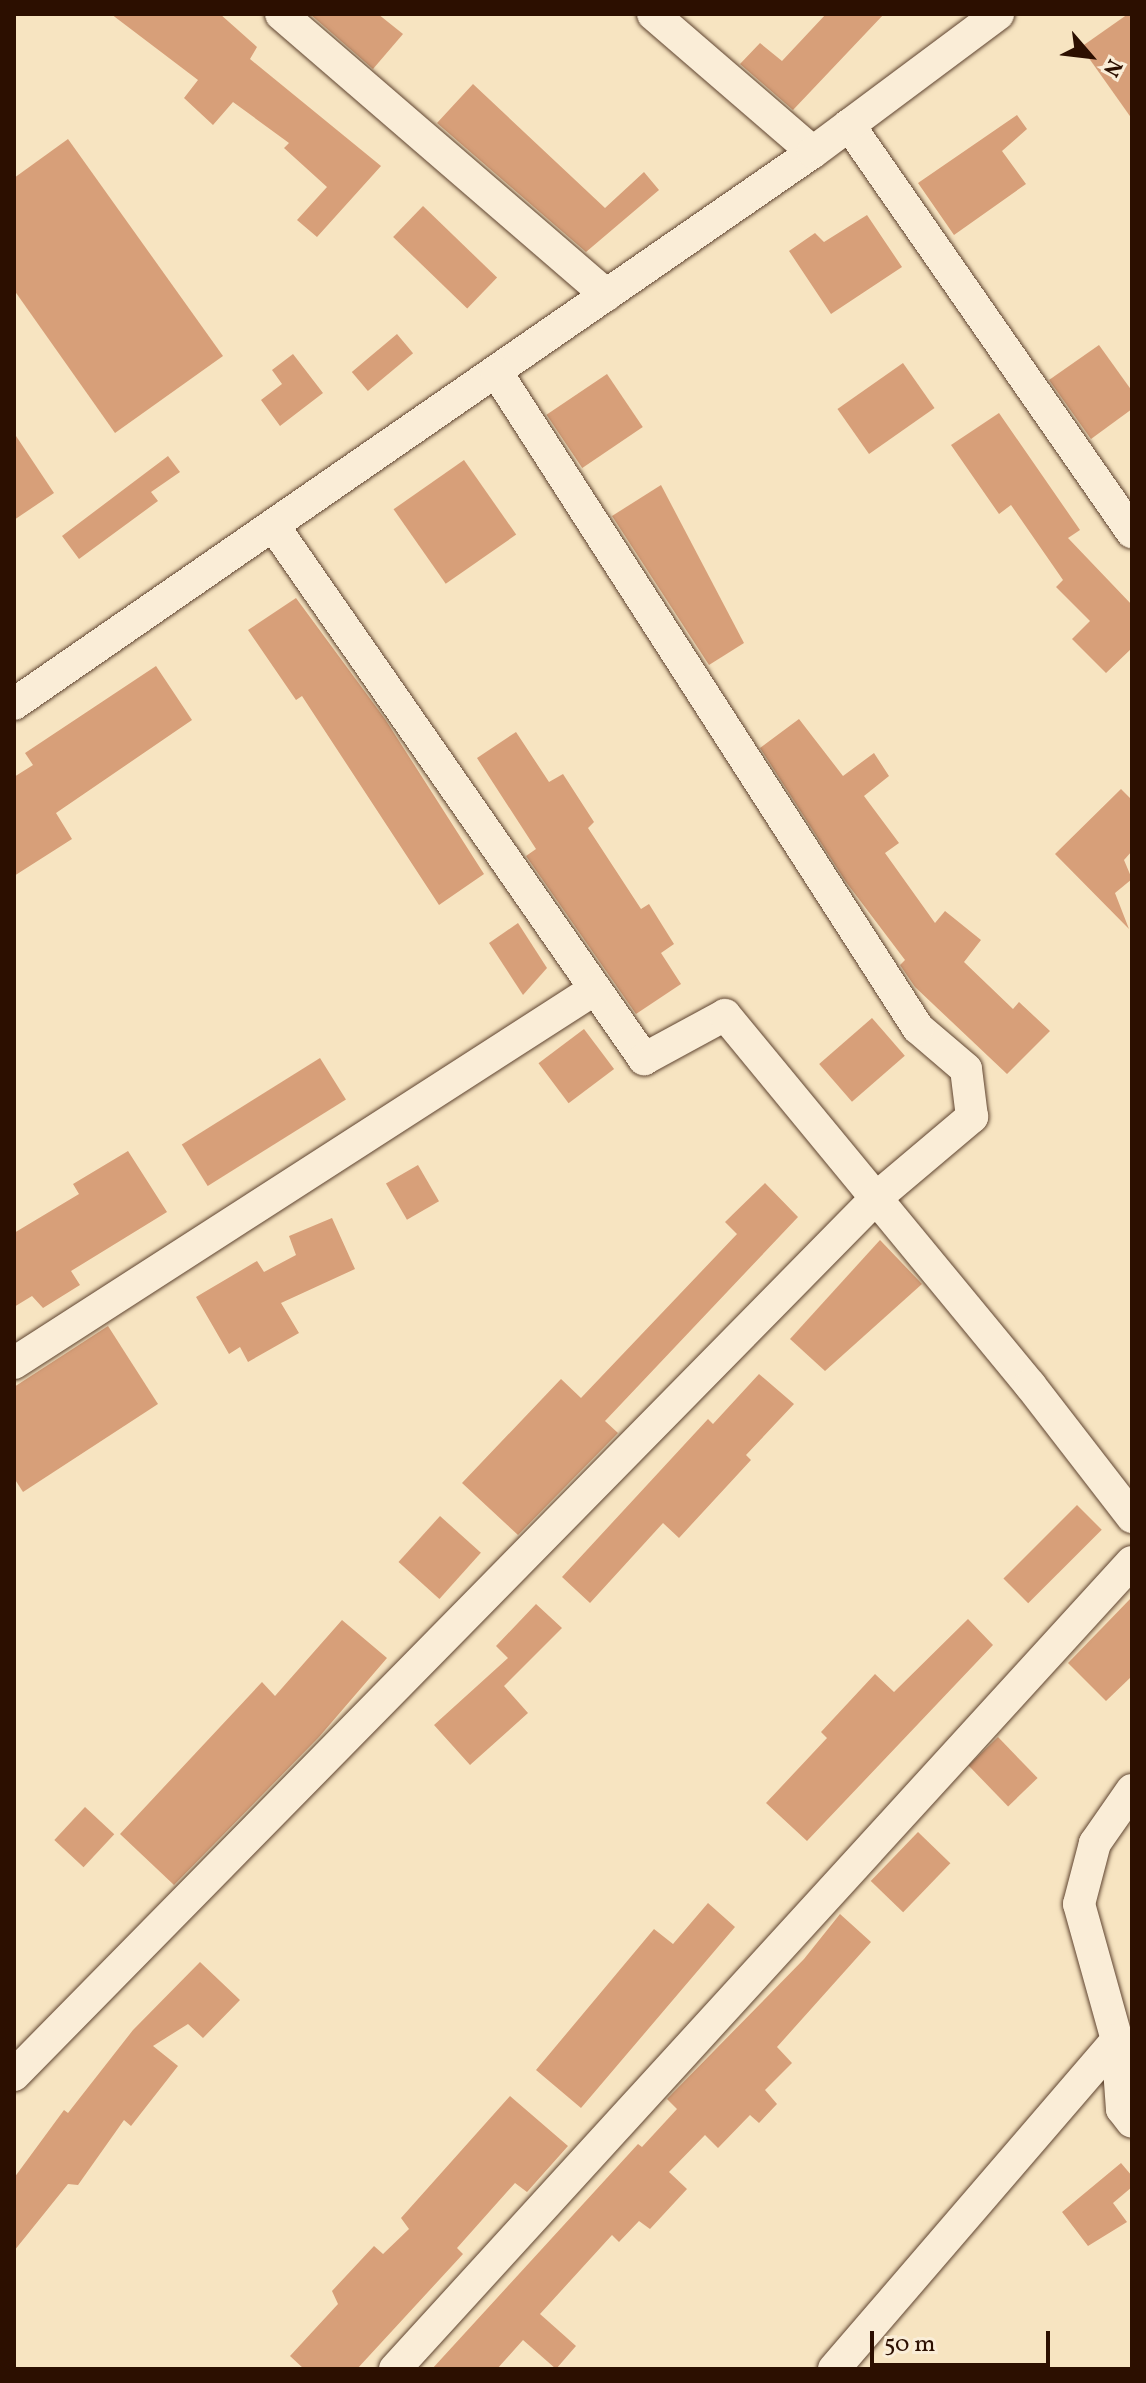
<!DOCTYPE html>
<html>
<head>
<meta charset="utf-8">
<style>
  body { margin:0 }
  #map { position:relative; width:1146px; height:2383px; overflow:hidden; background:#f7e4c1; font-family:Vollkorn,serif }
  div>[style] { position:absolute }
  .building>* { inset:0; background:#d79f79; transform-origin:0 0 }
  .roads { filter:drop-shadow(0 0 2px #5f4430) drop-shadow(0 0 2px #5f4430) }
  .minor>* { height:32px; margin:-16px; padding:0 16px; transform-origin:16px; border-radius:16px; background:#faedd7 }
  span { translate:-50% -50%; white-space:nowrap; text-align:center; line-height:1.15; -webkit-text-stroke:8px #faedd7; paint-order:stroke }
  .frame { position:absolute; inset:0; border:16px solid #2c0f00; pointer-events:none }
  .north { position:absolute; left:1050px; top:16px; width:80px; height:80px; -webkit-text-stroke:6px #faedd7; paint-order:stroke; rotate:118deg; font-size:22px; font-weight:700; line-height:32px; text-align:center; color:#2c0f00 }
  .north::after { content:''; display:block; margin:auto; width:28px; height:36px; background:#2c0f00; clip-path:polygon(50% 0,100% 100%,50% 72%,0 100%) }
  .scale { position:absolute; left:870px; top:2331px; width:180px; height:36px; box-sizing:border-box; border:4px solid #2c0f00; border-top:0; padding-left:10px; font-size:24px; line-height:28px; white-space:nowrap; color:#2c0f00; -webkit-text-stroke:6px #faedd7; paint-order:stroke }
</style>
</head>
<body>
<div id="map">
  <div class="building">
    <div style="clip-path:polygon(111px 14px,220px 14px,257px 47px,250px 59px,381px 166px,317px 237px,297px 220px,327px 187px,284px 148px,289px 143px,233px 102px,213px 125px,184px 98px,198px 80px)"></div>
    <div style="clip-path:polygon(310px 14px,378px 14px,403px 34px,373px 69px)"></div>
    <div style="clip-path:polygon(826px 14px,884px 14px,793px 110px,740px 64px,760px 43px,782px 61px)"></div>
    <div style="clip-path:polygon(1128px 14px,1132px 14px,1132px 119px,1081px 47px)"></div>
    <div style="clip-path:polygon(473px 84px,605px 208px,644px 172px,659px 190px,586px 252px,437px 123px)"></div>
    <div style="clip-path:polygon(1017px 115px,1027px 129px,1002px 151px,1026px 184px,954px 235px,918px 183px)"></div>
    <div style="clip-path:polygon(68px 139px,223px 356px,115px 433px,14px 290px,14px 178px)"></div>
    <div style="left:423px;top:206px;width:103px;height:43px;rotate:44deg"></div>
    <div style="clip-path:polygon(867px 215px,902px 267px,831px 314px,789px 251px,815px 233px,824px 242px)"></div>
    <div style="left:397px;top:334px;width:25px;height:59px;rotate:50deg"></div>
    <div style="clip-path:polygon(1099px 345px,1132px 391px,1132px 409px,1091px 439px,1049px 380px)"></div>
    <div style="clip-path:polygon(293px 354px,323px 393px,280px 426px,261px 400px,282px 384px,272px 370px)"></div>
    <div style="left:903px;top:363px;width:55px;height:80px;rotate:55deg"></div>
    <div style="left:607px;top:374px;width:64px;height:73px;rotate:56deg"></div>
    <div style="clip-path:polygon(999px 413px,1080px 530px,1068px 538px,1132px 605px,1132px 648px,1106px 673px,1072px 639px,1090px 621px,1056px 587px,1063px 580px,1011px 505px,999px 514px,951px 445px)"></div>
    <div style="clip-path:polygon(14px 433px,54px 493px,14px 520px)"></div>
    <div style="clip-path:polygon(168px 456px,180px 472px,151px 492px,158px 501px,79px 559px,62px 536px)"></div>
    <div style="left:464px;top:460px;width:91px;height:86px;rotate:55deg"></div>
    <div style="clip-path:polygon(661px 485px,744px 643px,709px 665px,612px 516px)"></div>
    <div style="clip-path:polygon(296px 598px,385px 719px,484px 874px,439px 905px,302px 696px,296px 700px,248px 630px)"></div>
    <div style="clip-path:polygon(156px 666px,192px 720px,56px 813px,72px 839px,14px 876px,14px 777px,33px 765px,25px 753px)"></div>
    <div style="clip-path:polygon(799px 719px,843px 776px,874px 753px,889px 776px,864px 796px,899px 843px,885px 853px,935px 923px,945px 911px,981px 940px,964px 962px,1013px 1009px,1019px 1002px,1050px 1031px,1007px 1074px,915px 987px,900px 965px,905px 960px,846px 882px,760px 748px)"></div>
    <div style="clip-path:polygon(516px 732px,549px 782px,563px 774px,594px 822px,588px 828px,641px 909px,649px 904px,674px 944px,661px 953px,681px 984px,636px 1014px,526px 856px,536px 849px,477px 758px)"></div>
    <div style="clip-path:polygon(1121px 789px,1132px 800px,1132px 851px,1124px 860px,1132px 879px,1115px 893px,1129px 929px,1055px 854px)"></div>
    <div style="clip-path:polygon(518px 923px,547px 968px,523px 995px,489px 943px)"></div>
    <div style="left:872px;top:1018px;width:50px;height:70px;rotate:49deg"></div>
    <div style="left:584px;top:1029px;width:50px;height:57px;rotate:53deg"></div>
    <div style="left:320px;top:1058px;width:49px;height:163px;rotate:58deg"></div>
    <div style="clip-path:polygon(128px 1151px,167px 1212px,71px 1271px,80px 1285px,43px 1308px,32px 1296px,14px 1307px,14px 1233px,79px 1194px,73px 1184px)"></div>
    <div style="left:418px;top:1165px;width:42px;height:37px;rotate:60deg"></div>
    <div style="clip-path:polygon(765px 1183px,798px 1217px,605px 1421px,618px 1433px,518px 1535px,462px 1483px,561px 1379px,581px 1398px,737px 1234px,725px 1222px)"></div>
    <div style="clip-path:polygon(332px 1218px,355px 1269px,281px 1303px,299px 1333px,248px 1362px,240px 1347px,229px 1354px,196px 1297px,257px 1261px,264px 1272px,296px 1255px,289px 1236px)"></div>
    <div style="clip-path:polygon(880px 1240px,922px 1284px,825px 1371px,790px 1339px)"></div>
    <div style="clip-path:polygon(108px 1326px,158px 1404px,23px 1492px,14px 1478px,14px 1387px)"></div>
    <div style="clip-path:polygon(759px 1374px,794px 1404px,746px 1455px,751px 1460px,679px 1538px,663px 1523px,590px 1603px,562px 1577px,708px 1419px,713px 1424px)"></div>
    <div style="left:1077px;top:1505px;width:35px;height:104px;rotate:45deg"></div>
    <div style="left:440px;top:1516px;width:55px;height:62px;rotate:42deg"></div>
    <div style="clip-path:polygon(1132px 1597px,1132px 1676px,1106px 1701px,1068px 1663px)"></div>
    <div style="clip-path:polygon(536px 1604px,562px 1628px,504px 1686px,528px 1713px,470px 1765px,434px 1725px,508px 1658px,496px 1646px)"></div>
    <div style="clip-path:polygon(968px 1619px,993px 1645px,807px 1841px,766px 1803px,827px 1738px,821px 1732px,875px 1674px,894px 1692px)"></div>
    <div style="clip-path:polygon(342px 1620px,387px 1658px,319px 1737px,174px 1885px,120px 1834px,262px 1682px,275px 1696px)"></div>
    <div style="left:998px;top:1737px;width:57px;height:41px;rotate:46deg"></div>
    <div style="left:85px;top:1807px;width:40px;height:45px;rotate:43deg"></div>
    <div style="left:918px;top:1832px;width:45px;height:68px;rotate:44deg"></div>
    <div style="clip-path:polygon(708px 1903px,735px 1927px,581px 2108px,536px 2070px,654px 1929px,673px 1944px)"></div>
    <div style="clip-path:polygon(840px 1914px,871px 1942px,777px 2047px,792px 2063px,765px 2090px,777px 2104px,759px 2123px,750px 2115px,718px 2148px,705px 2135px,669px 2172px,687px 2189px,650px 2229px,639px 2221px,619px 2242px,612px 2235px,540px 2314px,576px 2346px,556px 2369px,523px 2340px,497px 2369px,432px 2369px,638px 2144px,642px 2147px,677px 2109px,667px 2099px,804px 1959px)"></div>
    <div style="clip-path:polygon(200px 1962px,240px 2000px,203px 2038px,188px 2024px,153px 2046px,178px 2066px,131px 2126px,124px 2120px,78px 2185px,68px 2184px,14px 2251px,14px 2178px,64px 2110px,68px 2113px,133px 2030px)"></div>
    <div style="clip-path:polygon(510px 2096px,568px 2146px,527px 2192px,515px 2183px,457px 2248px,463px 2254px,357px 2369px,304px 2369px,290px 2356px,338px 2304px,332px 2291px,374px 2246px,383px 2254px,409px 2229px,401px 2218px)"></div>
    <div style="clip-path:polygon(1121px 2163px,1132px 2176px,1132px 2187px,1113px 2203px,1127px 2222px,1088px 2246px,1062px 2212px)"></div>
  </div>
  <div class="roads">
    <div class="minor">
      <div style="left:281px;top:14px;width:430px;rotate:40.8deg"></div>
      <div style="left:653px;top:14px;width:211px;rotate:40.8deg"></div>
      <div style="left:849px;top:125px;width:496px;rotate:55.2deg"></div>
      <div style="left:275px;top:528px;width:647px;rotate:55.2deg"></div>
      <div style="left:644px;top:1059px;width:92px;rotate:-28.5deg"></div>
      <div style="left:725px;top:1015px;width:480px;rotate:50.5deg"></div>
      <div style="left:1030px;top:1385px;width:167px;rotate:52.3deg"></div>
      <div style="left:14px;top:704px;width:971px;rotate:-34.64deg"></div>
      <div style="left:813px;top:152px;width:231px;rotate:-36.7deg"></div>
      <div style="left:14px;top:1363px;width:691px;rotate:-32.77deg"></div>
      <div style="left:1132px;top:1790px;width:65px;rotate:124.9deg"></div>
      <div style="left:1095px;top:1843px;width:63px;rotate:104.7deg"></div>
      <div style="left:1079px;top:1904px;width:141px;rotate:74.4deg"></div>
      <div style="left:1117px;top:2040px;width:69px;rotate:85.9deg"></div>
      <div style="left:1122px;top:2109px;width:16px;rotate:52deg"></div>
      <div style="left:14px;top:2075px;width:1230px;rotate:-45.49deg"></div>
      <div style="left:876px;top:1198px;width:126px;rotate:-40.2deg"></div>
      <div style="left:972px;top:1117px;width:48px;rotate:-97.1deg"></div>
      <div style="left:966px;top:1069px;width:63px;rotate:-139.5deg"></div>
      <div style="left:918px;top:1028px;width:779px;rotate:-122.73deg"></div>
      <div style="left:395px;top:2369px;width:1093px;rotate:-47.6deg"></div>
      <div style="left:834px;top:2369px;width:434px;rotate:-49.3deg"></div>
    </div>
  </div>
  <div class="frame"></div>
  <div class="north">N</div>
  <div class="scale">50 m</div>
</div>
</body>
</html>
